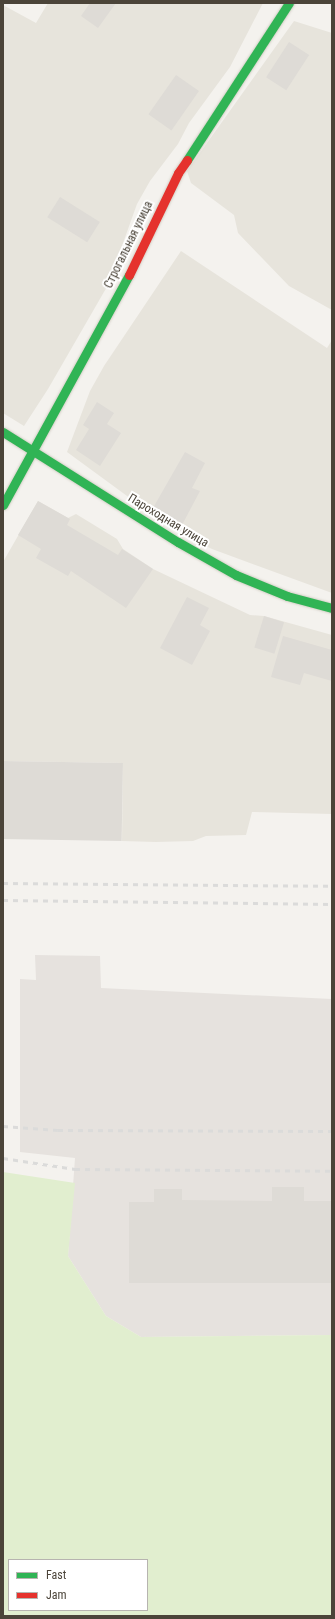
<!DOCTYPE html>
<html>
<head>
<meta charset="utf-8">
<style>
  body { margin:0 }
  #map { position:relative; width:335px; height:1619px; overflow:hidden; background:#f4f2ee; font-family:"Roboto Condensed",sans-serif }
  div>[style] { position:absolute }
  .residential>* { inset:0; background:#e7e4dc }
  .industrial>* { inset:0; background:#e6e2de }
  .green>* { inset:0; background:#e1eecf }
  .building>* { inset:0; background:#dedbd6; transform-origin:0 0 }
  .roads { filter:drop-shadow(0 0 1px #d3cfc5) drop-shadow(0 0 1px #d3cfc5) }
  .fast>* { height:9px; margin:-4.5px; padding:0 4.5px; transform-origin:4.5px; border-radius:4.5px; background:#30b455 }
  .jam>* { height:9px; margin:-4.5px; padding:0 4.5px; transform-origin:4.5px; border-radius:4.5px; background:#e5322d }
  .rail>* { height:3px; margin-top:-1.5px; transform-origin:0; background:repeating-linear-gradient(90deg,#dbdbda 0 5px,transparent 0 10px) }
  span { translate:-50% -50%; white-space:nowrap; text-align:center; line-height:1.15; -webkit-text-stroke:4px #fff; paint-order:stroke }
  .street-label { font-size:12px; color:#4b4439 }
  .frame { position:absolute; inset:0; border:4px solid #4b4439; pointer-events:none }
  .legend { position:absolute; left:8px; top:1559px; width:140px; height:52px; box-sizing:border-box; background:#fff; border:1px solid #b7b4b0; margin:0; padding:5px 7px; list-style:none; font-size:12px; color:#4b4439 }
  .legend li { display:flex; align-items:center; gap:8px; height:20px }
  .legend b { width:20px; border:1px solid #b7b4b0 }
</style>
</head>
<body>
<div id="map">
  <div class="residential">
    <div style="clip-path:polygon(48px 3px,263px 3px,230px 67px,189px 123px,178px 144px,150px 181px,137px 204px,108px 285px,48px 389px,24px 426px,3px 413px,3px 5px,36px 23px)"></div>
    <div style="clip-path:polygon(294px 21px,332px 33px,332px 310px,289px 286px,238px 233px,234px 215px,191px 183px,187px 171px)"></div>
    <div style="clip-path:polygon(181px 251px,327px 348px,332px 340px,332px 593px,212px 549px,196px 541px,138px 504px,67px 452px,90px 391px,104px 366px)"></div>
    <div style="clip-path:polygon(38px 501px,68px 518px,76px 514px,117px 539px,123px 549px,153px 569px,250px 615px,264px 616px,332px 635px,332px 814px,252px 812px,246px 835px,206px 836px,193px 841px,156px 842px,122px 841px,123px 763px,3px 761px,3px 562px)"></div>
  </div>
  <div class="industrial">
    <div style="clip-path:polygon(35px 955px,100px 956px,101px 988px,332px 999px,332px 1335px,141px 1337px,106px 1316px,68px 1256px,75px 1158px,20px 1152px,20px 979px,36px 980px)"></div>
  </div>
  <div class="green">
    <div style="clip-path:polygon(evenodd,3px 1172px,75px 1183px,68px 1256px,106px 1316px,141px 1337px,332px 1335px,332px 1616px,3px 1616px,3px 1172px,9px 1560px,147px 1560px,147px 1610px,9px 1610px,9px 1560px)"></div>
  </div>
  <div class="building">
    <div style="clip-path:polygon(90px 3px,116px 3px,98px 28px,81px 16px)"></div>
    <div style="left:289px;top:42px;width:24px;height:42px;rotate:33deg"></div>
    <div style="left:176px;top:75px;width:28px;height:48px;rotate:35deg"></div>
    <div style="left:60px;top:197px;width:47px;height:24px;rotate:32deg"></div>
    <div style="clip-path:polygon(97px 402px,114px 413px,107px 424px,121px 433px,100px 466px,76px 450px,89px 429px,83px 425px)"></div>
    <div style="clip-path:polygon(185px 452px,205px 463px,192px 488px,200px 491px,182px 525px,153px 508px)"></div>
    <div style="clip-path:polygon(38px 501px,70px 519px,67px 525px,118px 555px,122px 549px,153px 569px,126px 608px,71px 571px,68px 576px,36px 558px,41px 549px,18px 535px)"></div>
    <div style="clip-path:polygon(187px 597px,209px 608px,200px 625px,210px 631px,192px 665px,160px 648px)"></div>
    <div style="left:264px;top:616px;width:21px;height:33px;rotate:17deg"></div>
    <div style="clip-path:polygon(283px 636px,332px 650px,332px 681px,304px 673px,300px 685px,271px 677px)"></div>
    <div style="left:3px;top:761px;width:120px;height:78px;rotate:1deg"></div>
    <div style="clip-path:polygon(272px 1187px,304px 1187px,304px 1201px,331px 1201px,331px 1283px,129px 1283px,129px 1202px,154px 1202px,154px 1189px,182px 1189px,182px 1200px,272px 1201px)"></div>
  </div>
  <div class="roads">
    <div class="fast">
      <div style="left:187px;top:160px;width:187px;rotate:-57deg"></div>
      <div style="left:3px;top:432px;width:207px;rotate:32.2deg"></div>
      <div style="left:178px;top:542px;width:67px;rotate:29.6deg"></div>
      <div style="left:236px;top:575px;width:55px;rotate:22.4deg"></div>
      <div style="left:287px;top:596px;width:47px;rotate:14.9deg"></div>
      <div style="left:3px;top:505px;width:262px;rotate:-61.3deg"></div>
    </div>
    <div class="jam">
      <div style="left:129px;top:275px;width:113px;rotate:-64.3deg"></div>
      <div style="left:178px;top:173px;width:16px;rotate:-55deg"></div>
    </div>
  </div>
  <div class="rail">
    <div style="left:3px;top:883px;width:329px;rotate:0.5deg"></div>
    <div style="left:3px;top:900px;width:329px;rotate:0.7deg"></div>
    <div style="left:3px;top:1126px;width:55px;rotate:4.2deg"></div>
    <div style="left:58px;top:1130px;width:274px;rotate:0.2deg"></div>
    <div style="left:3px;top:1158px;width:73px;rotate:8.7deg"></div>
    <div style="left:75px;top:1169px;width:257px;rotate:0.4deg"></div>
  </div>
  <div class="street-label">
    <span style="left:129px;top:245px;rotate:-64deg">Строгальная улица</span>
    <span style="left:168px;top:521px;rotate:31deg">Пароходная улица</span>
  </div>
  <div class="frame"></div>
  <ul class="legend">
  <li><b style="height:5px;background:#30b455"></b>Fast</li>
  <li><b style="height:5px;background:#e5322d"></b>Jam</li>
  </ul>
</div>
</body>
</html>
